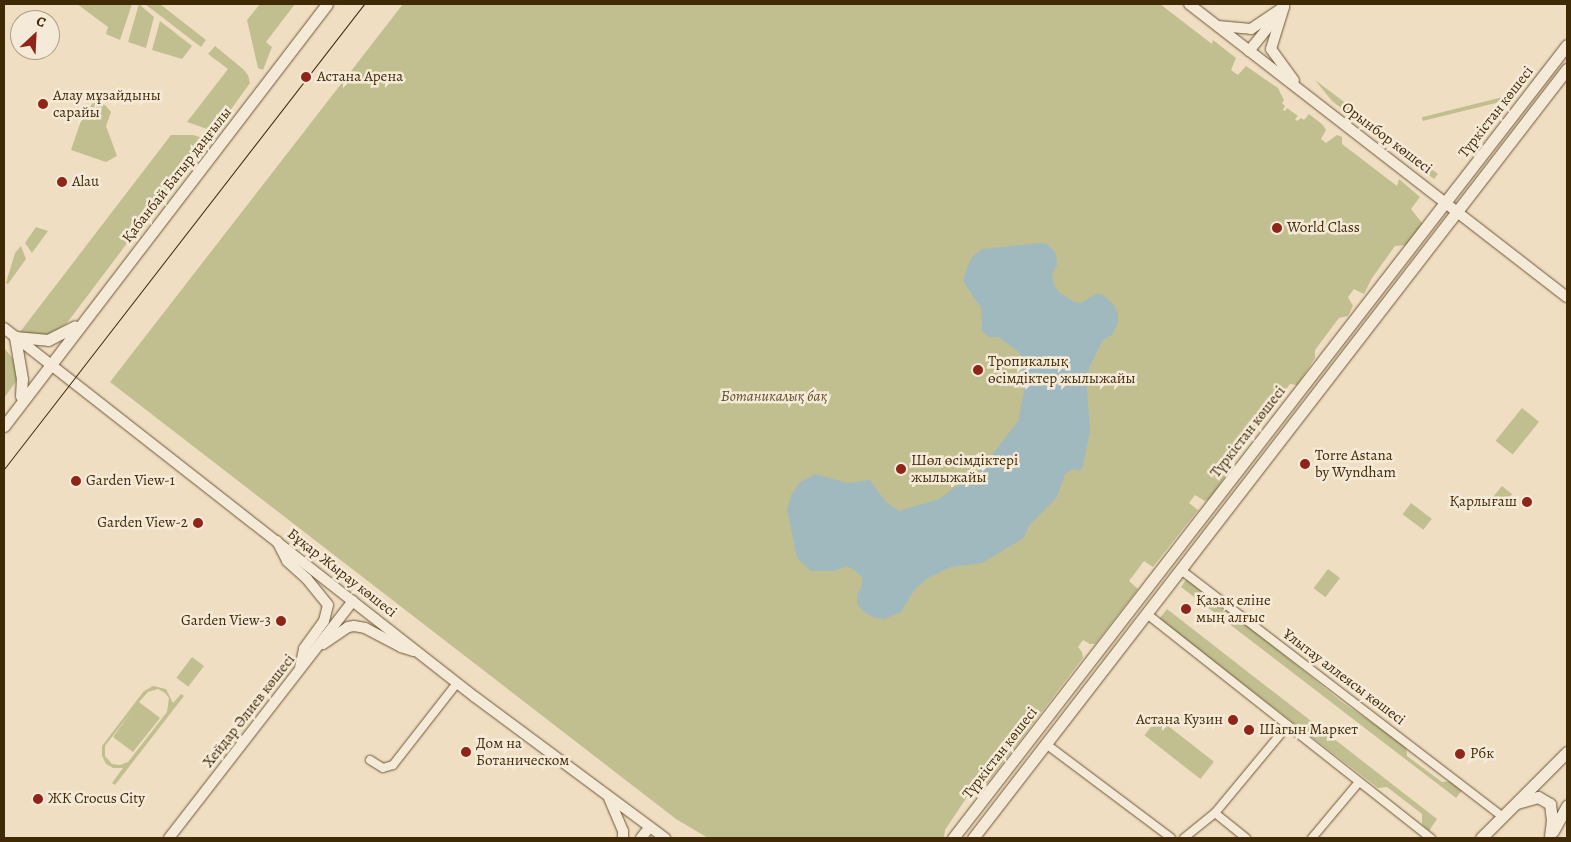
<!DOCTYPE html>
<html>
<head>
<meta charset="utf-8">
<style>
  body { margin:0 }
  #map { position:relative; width:1571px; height:842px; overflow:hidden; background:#f0dec3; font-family:Alegreya,serif }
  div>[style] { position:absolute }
  .green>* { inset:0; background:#c1bf8f; transform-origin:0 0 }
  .water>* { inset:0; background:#a0b9bf }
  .roads { filter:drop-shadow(0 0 1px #6c5735) drop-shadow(0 0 1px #6c5735) }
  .minor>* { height:8px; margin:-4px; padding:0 4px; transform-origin:4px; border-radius:4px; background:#f5ead8 }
  .tertiary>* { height:10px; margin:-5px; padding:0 5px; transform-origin:5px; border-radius:5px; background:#f5ead8 }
  .secondary>* { height:11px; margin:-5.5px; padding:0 5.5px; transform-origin:5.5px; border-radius:5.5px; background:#f5ead8 }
  .tram>* { height:1px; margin:-0.5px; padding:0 0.5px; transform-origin:0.5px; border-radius:0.5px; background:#402a06 }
  .dots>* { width:14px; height:14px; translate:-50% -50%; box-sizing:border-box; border:2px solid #f5ead8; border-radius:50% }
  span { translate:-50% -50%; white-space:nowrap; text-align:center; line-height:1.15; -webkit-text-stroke:5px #f5ead8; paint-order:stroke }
  .poi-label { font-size:15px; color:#402a06 }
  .left { translate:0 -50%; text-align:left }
  .right { translate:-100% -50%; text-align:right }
  .street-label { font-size:15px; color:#402a06 }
  .park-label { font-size:15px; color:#604f28; font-style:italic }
  .frame { position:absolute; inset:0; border:5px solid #402a06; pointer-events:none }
  .north { position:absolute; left:10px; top:10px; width:50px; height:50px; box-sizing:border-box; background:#f5ead8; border:1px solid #ad9d84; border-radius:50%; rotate:25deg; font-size:14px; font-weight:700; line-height:20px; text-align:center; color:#402a06 }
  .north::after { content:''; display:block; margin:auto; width:18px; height:22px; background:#8f2418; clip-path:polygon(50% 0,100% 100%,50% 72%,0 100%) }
</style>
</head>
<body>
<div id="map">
  <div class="green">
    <div style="clip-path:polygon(77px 4px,132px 4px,120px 40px,106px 34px,108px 27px)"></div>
    <div style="clip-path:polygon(139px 4px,154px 17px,146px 48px,128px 42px)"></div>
    <div style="clip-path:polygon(145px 4px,160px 4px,206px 40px,201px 47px)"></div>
    <div style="clip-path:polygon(260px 4px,295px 4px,266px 42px,272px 47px,263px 70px,258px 68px,247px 20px)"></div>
    <div style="clip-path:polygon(403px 4px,1160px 4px,1212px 44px,1213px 40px,1236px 58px,1231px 70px,1238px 75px,1246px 66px,1278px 88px,1284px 100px,1282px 103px,1285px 106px,1283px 110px,1285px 111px,1287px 108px,1298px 116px,1295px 119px,1297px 121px,1301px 118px,1304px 120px,1309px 114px,1323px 125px,1326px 130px,1321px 139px,1326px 143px,1337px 135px,1342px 137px,1342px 144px,1397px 186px,1399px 179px,1420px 197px,1411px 209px,1423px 224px,1406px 245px,1395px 246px,1372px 278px,1364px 294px,1354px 289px,1348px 297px,1353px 306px,1348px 316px,1339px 318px,1315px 350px,1315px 358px,1297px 385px,1290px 384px,1228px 464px,1228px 472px,1210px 498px,1205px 501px,1195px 495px,1189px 503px,1198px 510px,1153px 567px,1144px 561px,1129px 581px,1138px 589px,1095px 644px,1090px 644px,1083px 640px,1078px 647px,1082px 652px,1083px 658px,978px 795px,967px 797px,945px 830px,944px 838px,708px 838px,676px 819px,110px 382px)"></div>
    <div style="clip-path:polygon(160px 21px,192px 46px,182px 59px,152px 50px)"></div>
    <div style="clip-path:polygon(215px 46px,243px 69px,248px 75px,250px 83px,216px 130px,213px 131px,187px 122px,228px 69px,208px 54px)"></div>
    <div style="clip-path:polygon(1315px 80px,1376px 126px,1354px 118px,1332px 101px)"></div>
    <div style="left:1515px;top:94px;width:4px;height:96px;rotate:76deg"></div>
    <div style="clip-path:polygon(93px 103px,105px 105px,111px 112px,106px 126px,117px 156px,106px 162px,71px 150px,83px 115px)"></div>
    <div style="clip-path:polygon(171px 135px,193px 135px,203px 138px,204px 141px,67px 323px,49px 335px,20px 332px)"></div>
    <div style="clip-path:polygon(1394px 140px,1438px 174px,1434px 179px,1406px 157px)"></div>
    <div style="clip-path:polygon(36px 227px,48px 231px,32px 253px,25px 243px)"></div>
    <div style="clip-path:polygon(21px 246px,26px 259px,8px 284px,6px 283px,15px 253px)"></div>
    <div style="clip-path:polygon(4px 348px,15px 361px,17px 380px,4px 398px)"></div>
    <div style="left:1522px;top:408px;width:22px;height:42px;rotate:39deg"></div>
    <div style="left:1502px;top:486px;width:13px;height:20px;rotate:39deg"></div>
    <div style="left:1411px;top:503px;width:26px;height:14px;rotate:37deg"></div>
    <div style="left:1328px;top:569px;width:15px;height:24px;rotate:37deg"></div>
    <div style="clip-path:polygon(1188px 577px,1342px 702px,1406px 746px,1407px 756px,1442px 782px,1453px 781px,1464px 788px,1456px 798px,1181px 587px)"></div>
    <div style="clip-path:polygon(1167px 609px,1437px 819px,1429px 831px,1422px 824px,1422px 814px,1387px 787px,1378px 788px,1159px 619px)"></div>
    <div style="left:192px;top:657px;width:15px;height:26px;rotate:37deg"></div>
    <div style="clip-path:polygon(evenodd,153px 686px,166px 689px,173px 703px,181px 694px,184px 696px,115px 785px,112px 783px,123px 768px,113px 768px,106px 764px,102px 756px,102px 746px,144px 691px,153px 686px,158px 689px,165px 693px,169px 698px,167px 712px,128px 762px,120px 765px,112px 764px,105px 756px,105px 746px,132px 711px,113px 737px,133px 752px,160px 718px,139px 702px,148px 692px,158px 689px)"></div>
    <div style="left:1158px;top:718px;width:71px;height:22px;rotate:38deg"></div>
  </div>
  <div class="water">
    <div style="clip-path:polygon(1040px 243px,1047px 244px,1056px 253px,1057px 265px,1052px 275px,1054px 285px,1059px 292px,1074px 302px,1081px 303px,1096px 294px,1102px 294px,1114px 305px,1118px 313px,1118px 322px,1112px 335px,1103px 340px,1089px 368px,1087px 390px,1090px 430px,1083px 466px,1080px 471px,1073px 469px,1065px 474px,1057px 497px,1028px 527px,1024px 538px,982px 563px,951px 567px,928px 578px,915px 589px,901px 612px,884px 619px,876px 618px,865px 613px,857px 604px,857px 595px,862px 585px,862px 577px,855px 571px,847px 566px,834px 571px,811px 571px,797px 558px,787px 510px,791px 495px,800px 482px,815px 474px,848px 483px,870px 480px,886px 502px,899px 511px,939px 499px,961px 483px,967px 487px,1018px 421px,1024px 391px,1020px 353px,998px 337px,989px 337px,982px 331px,981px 308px,963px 281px,966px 270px,972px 257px,982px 249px)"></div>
  </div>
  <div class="roads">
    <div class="minor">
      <div style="left:1181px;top:570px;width:404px;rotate:37.5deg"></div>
      <div style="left:1147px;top:614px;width:362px;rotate:38.3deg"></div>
      <div style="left:1046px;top:744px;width:156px;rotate:36.9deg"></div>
      <div style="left:370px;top:760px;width:15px;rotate:32deg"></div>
      <div style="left:383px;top:768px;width:10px;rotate:-17deg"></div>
      <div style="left:393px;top:765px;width:104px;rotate:-52deg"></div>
      <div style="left:1215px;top:813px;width:40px;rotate:39deg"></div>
      <div style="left:1184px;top:838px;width:40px;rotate:-39deg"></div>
      <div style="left:1215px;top:813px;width:114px;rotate:-50.3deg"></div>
      <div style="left:1312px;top:838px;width:73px;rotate:-50deg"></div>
    </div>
    <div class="tertiary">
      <div style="left:1189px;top:4px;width:478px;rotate:37.8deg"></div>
      <div style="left:1284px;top:7px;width:44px;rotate:107.2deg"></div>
      <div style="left:1271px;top:49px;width:39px;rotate:54deg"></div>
      <div style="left:1218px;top:26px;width:33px;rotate:5deg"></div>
      <div style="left:1251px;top:29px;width:40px;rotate:-34deg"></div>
      <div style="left:1249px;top:51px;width:41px;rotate:-50.9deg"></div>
      <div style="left:4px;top:328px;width:598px;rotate:38.08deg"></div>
      <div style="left:475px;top:697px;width:237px;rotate:36.6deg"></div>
      <div style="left:277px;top:541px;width:22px;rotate:63deg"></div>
      <div style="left:287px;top:561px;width:27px;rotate:42deg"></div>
      <div style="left:307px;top:579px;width:33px;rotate:51deg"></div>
      <div style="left:328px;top:605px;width:16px;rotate:104deg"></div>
      <div style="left:324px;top:621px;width:34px;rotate:126deg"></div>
      <div style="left:304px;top:649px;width:19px;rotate:102deg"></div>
      <div style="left:323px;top:644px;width:30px;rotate:-34deg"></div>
      <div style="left:348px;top:627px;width:6px;rotate:-9deg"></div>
      <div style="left:354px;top:626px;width:11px;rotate:10deg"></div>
      <div style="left:365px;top:628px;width:41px;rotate:27.8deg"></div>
      <div style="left:401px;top:647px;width:13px;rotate:18deg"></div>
      <div style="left:609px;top:798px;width:36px;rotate:67deg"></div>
      <div style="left:623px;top:831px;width:7px;rotate:90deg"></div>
      <div style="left:169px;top:838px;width:300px;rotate:-52.2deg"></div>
      <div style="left:641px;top:838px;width:13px;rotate:-51deg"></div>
    </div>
    <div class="secondary">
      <div style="left:21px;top:396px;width:17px;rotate:-87deg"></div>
      <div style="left:22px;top:379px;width:43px;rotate:-99.5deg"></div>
      <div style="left:15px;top:337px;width:33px;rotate:5deg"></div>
      <div style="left:48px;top:340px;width:30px;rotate:-27deg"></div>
      <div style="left:4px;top:426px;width:531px;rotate:-52.57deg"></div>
      <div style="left:1517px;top:803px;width:22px;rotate:-16deg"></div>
      <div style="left:1538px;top:797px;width:14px;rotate:30deg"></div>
      <div style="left:1550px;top:804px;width:16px;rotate:83deg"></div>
      <div style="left:1552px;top:820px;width:16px;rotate:97deg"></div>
      <div style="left:1553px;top:831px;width:29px;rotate:-61deg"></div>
      <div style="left:953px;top:838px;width:1003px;rotate:-52.25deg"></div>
      <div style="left:973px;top:838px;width:972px;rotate:-52.32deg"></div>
      <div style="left:1481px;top:838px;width:122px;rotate:-45deg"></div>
    </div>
  </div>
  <div class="tram">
    <div style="left:4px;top:469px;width:588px;rotate:-52.25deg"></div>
  </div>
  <div class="dots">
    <div style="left:306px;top:77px;background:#8f2418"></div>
    <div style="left:43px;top:104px;background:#8f2418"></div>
    <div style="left:62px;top:182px;background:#8f2418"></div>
    <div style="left:1277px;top:228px;background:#8f2418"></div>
    <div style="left:978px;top:370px;background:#8f2418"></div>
    <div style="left:1305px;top:464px;background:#8f2418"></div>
    <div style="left:901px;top:469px;background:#8f2418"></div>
    <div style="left:76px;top:481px;background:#8f2418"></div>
    <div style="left:1527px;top:502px;background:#8f2418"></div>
    <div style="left:198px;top:523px;background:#8f2418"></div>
    <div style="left:1186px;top:609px;background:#8f2418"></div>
    <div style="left:281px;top:621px;background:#8f2418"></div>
    <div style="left:1233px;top:720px;background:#8f2418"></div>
    <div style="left:1249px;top:730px;background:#8f2418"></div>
    <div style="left:466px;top:752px;background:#8f2418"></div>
    <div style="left:1460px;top:754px;background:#8f2418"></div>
    <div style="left:38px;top:799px;background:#8f2418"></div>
  </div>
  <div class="poi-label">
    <span class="left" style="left:317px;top:77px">Астана Арена</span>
    <span class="left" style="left:53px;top:104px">Алау мұзайдыны<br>сарайы</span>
    <span class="left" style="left:72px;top:182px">Alau</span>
    <span class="left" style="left:1287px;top:228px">World Class</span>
    <span class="left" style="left:988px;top:370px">Тропикалық<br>өсімдіктер жылыжайы</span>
    <span class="left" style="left:1315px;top:464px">Torre Astana<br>by Wyndham</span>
    <span class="left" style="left:911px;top:469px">Шөл өсімдіктері<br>жылыжайы</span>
    <span class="left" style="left:86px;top:481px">Garden View-1</span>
    <span class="right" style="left:1517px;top:502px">Қарлығаш</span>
    <span class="right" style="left:188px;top:523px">Garden View-2</span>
    <span class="left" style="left:1196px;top:609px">Қазақ еліне<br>мың алғыс</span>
    <span class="right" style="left:271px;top:621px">Garden View-3</span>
    <span class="right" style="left:1223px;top:720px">Астана Кузин</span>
    <span class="left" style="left:1259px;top:730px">Шагын Маркет</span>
    <span class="left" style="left:476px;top:752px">Дом на<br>Ботаническом</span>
    <span class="left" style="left:1470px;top:754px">Рбк</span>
    <span class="left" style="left:48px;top:799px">ЖК Crocus City</span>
  </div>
  <div class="street-label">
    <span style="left:1496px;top:112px;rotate:-52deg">Түркістан көшесі</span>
    <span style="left:1387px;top:138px;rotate:37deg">Орынбор көшесі</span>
    <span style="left:177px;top:175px;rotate:-52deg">Қабанбай Батыр даңғылы</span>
    <span style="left:1248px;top:432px;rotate:-52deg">Түркістан көшесі</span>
    <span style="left:342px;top:573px;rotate:38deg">Бұқар Жырау көшесі</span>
    <span style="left:1344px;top:677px;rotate:37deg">Ұлытау аллеясы көшесі</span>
    <span style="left:249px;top:711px;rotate:-52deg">Хейдар Әлиев көшесі</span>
    <span style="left:1000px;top:753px;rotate:-52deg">Түркістан көшесі</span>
  </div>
  <div class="park-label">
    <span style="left:774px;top:397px">Ботаникалық бақ</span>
  </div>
  <div class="frame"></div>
  <div class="north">С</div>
</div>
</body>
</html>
